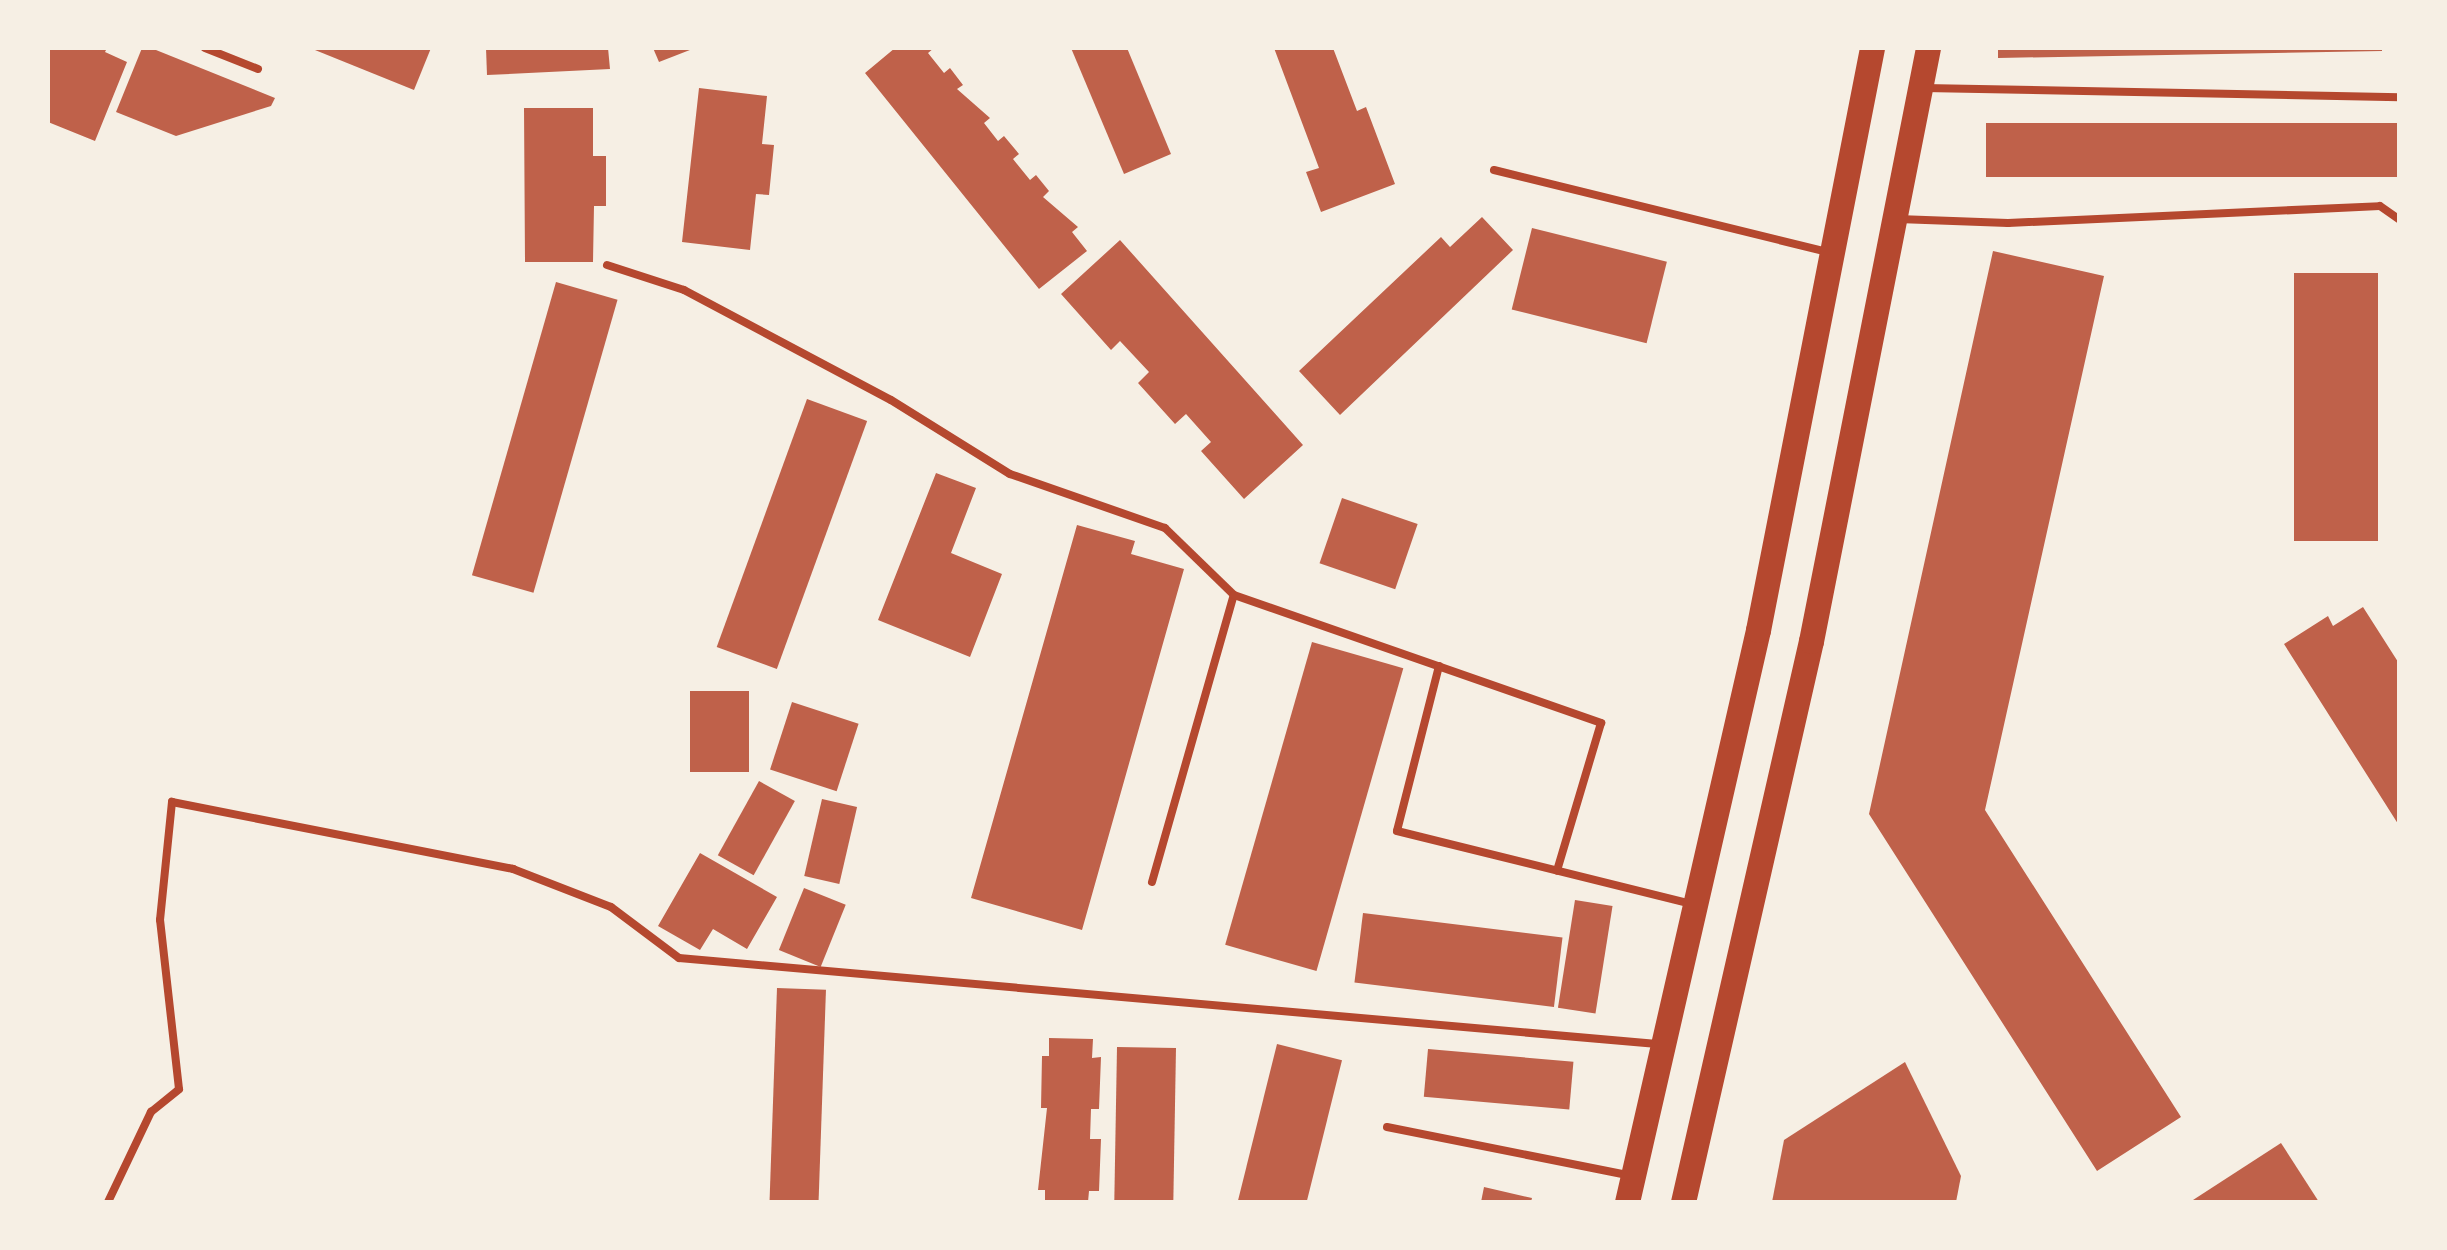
<!DOCTYPE html>
<html>
<head>
<meta charset="utf-8">
<style>
  body { margin:0 }
  #map { position:relative; width:2447px; height:1250px; overflow:hidden; background:#f6efe4; font-family:"Fira Sans Condensed",sans-serif }
  div>[style] { position:absolute }
  .building>* { inset:0; background:#bf614a; transform-origin:0 0 }
  .service>* { height:8px; margin:-4px; padding:0 4px; transform-origin:4px; border-radius:4px; background:#b5482f }
  .primary>* { height:25px; margin:-12.5px; padding:0 12.5px; transform-origin:12.5px; border-radius:12.5px; background:#b5482f }
  span { translate:-50% -50%; white-space:nowrap; text-align:center; line-height:1.15; -webkit-text-stroke:8px #f6efe4; paint-order:stroke }
  .frame { position:absolute; inset:0; border:50px solid #f6efe4; pointer-events:none }
</style>
</head>
<body>
<div id="map">
  <div class="building">
    <div style="clip-path:polygon(48px 48px,107px 48px,105px 52px,127px 62px,95px 141px,48px 122px)"></div>
    <div style="clip-path:polygon(142px 48px,151px 48px,275px 98px,271px 106px,176px 136px,116px 112px)"></div>
    <div style="clip-path:polygon(310px 48px,431px 48px,414px 90px)"></div>
    <div style="clip-path:polygon(486px 48px,608px 48px,610px 69px,487px 75px)"></div>
    <div style="clip-path:polygon(653px 48px,695px 48px,659px 62px)"></div>
    <div style="clip-path:polygon(895px 48px,934px 48px,928px 53px,944px 73px,950px 68px,963px 85px,957px 89px,990px 118px,984px 123px,998px 141px,1004px 136px,1019px 154px,1013px 159px,1030px 180px,1036px 175px,1049px 191px,1043px 197px,1078px 227px,1072px 232px,1087px 251px,1039px 289px,865px 73px)"></div>
    <div style="clip-path:polygon(1071px 48px,1127px 48px,1171px 154px,1124px 174px)"></div>
    <div style="clip-path:polygon(1274px 48px,1333px 48px,1357px 111px,1366px 107px,1395px 184px,1321px 212px,1306px 172px,1319px 168px)"></div>
    <div style="clip-path:polygon(1998px 48px,2382px 48px,2382px 51px,1998px 58px)"></div>
    <div style="clip-path:polygon(699px 88px,767px 96px,762px 144px,774px 145px,769px 195px,756px 194px,750px 250px,682px 242px)"></div>
    <div style="clip-path:polygon(524px 108px,593px 108px,593px 156px,606px 156px,606px 206px,594px 206px,593px 262px,525px 262px)"></div>
    <div style="left:2400px;top:123px;width:54px;height:414px;rotate:90deg"></div>
    <div style="clip-path:polygon(1482px 217px,1513px 250px,1340px 415px,1299px 371px,1441px 237px,1450px 247px)"></div>
    <div style="left:1532px;top:228px;width:139px;height:84px;rotate:14deg"></div>
    <div style="clip-path:polygon(1120px 240px,1303px 445px,1244px 499px,1201px 451px,1211px 442px,1186px 414px,1175px 424px,1138px 383px,1149px 372px,1120px 341px,1111px 350px,1061px 294px)"></div>
    <div style="clip-path:polygon(1993px 251px,2104px 276px,1985px 810px,2181px 1117px,2097px 1171px,1869px 814px)"></div>
    <div style="left:2294px;top:273px;width:84px;height:268px"></div>
    <div style="left:556px;top:282px;width:64px;height:305px;rotate:16deg"></div>
    <div style="left:807px;top:399px;width:64px;height:264px;rotate:20deg"></div>
    <div style="clip-path:polygon(936px 473px,976px 488px,951px 553px,1002px 574px,970px 657px,878px 620px)"></div>
    <div style="left:1342px;top:498px;width:80px;height:69px;rotate:19deg"></div>
    <div style="clip-path:polygon(1077px 525px,1135px 541px,1131px 554px,1184px 569px,1082px 930px,971px 898px)"></div>
    <div style="clip-path:polygon(2363px 607px,2400px 665px,2400px 827px,2284px 644px,2328px 616px,2333px 626px)"></div>
    <div style="left:1312px;top:642px;width:95px;height:315px;rotate:16deg"></div>
    <div style="left:690px;top:691px;width:59px;height:81px"></div>
    <div style="left:792px;top:702px;width:70px;height:71px;rotate:18deg"></div>
    <div style="left:759px;top:781px;width:41px;height:85px;rotate:29deg"></div>
    <div style="left:822px;top:799px;width:36px;height:79px;rotate:13deg"></div>
    <div style="clip-path:polygon(700px 853px,777px 897px,747px 949px,713px 929px,700px 950px,658px 926px)"></div>
    <div style="left:804px;top:888px;width:45px;height:67px;rotate:22deg"></div>
    <div style="left:1575px;top:900px;width:38px;height:109px;rotate:9deg"></div>
    <div style="left:1363px;top:913px;width:201px;height:70px;rotate:7deg"></div>
    <div style="left:777px;top:988px;width:49px;height:214px;rotate:2deg"></div>
    <div style="clip-path:polygon(1049px 1038px,1093px 1039px,1092px 1058px,1101px 1057px,1099px 1109px,1091px 1109px,1090px 1139px,1101px 1139px,1099px 1191px,1089px 1191px,1088px 1202px,1045px 1202px,1045px 1190px,1038px 1190px,1047px 1108px,1041px 1108px,1042px 1056px,1049px 1056px)"></div>
    <div style="left:1277px;top:1044px;width:67px;height:163px;rotate:14deg"></div>
    <div style="left:1117px;top:1047px;width:59px;height:155px;rotate:1deg"></div>
    <div style="left:1428px;top:1049px;width:146px;height:48px;rotate:5deg"></div>
    <div style="clip-path:polygon(1905px 1062px,1961px 1176px,1956px 1202px,1772px 1202px,1784px 1140px)"></div>
    <div style="clip-path:polygon(2281px 1143px,2319px 1202px,2195px 1202px,2193px 1200px)"></div>
    <div style="clip-path:polygon(1484px 1187px,1532px 1198px,1531px 1202px,1481px 1202px)"></div>
  </div>
  <div class="service">
    <div style="left:205px;top:48px;width:57px;rotate:21.6deg"></div>
    <div style="left:1924px;top:88px;width:476px;rotate:1.1deg"></div>
    <div style="left:1494px;top:170px;width:343px;rotate:13.8deg"></div>
    <div style="left:1898px;top:219px;width:110px;rotate:2.1deg"></div>
    <div style="left:2008px;top:223px;width:372px;rotate:-2.6deg"></div>
    <div style="left:2380px;top:206px;width:24px;rotate:35deg"></div>
    <div style="left:607px;top:265px;width:81px;rotate:18deg"></div>
    <div style="left:684px;top:290px;width:234px;rotate:28deg"></div>
    <div style="left:891px;top:400px;width:140px;rotate:31.9deg"></div>
    <div style="left:1010px;top:474px;width:164px;rotate:19.2deg"></div>
    <div style="left:1165px;top:528px;width:96px;rotate:44.2deg"></div>
    <div style="left:1439px;top:666px;width:170px;rotate:104.3deg"></div>
    <div style="left:1397px;top:831px;width:301px;rotate:13.9deg"></div>
    <div style="left:1152px;top:882px;width:298px;rotate:-74.1deg"></div>
    <div style="left:1234px;top:595px;width:389px;rotate:19.2deg"></div>
    <div style="left:1601px;top:723px;width:154px;rotate:106.6deg"></div>
    <div style="left:1387px;top:1127px;width:245px;rotate:11.3deg"></div>
    <div style="left:108px;top:1202px;width:100px;rotate:-64.5deg"></div>
    <div style="left:151px;top:1112px;width:36px;rotate:-39deg"></div>
    <div style="left:179px;top:1089px;width:170px;rotate:-96.4deg"></div>
    <div style="left:160px;top:920px;width:119px;rotate:-84.2deg"></div>
    <div style="left:172px;top:802px;width:348px;rotate:11.1deg"></div>
    <div style="left:513px;top:869px;width:105px;rotate:21.2deg"></div>
    <div style="left:611px;top:907px;width:85px;rotate:36.9deg"></div>
    <div style="left:679px;top:958px;width:982px;rotate:5.03deg"></div>
  </div>
  <div class="primary">
    <div style="left:1627px;top:1202px;width:587px;rotate:-77.1deg"></div>
    <div style="left:1758px;top:630px;width:593px;rotate:-78.92deg"></div>
    <div style="left:1683px;top:1202px;width:575px;rotate:-77.15deg"></div>
    <div style="left:1811px;top:641px;width:604px;rotate:-78.84deg"></div>
  </div>
  <div class="frame"></div>
</div>
</body>
</html>
